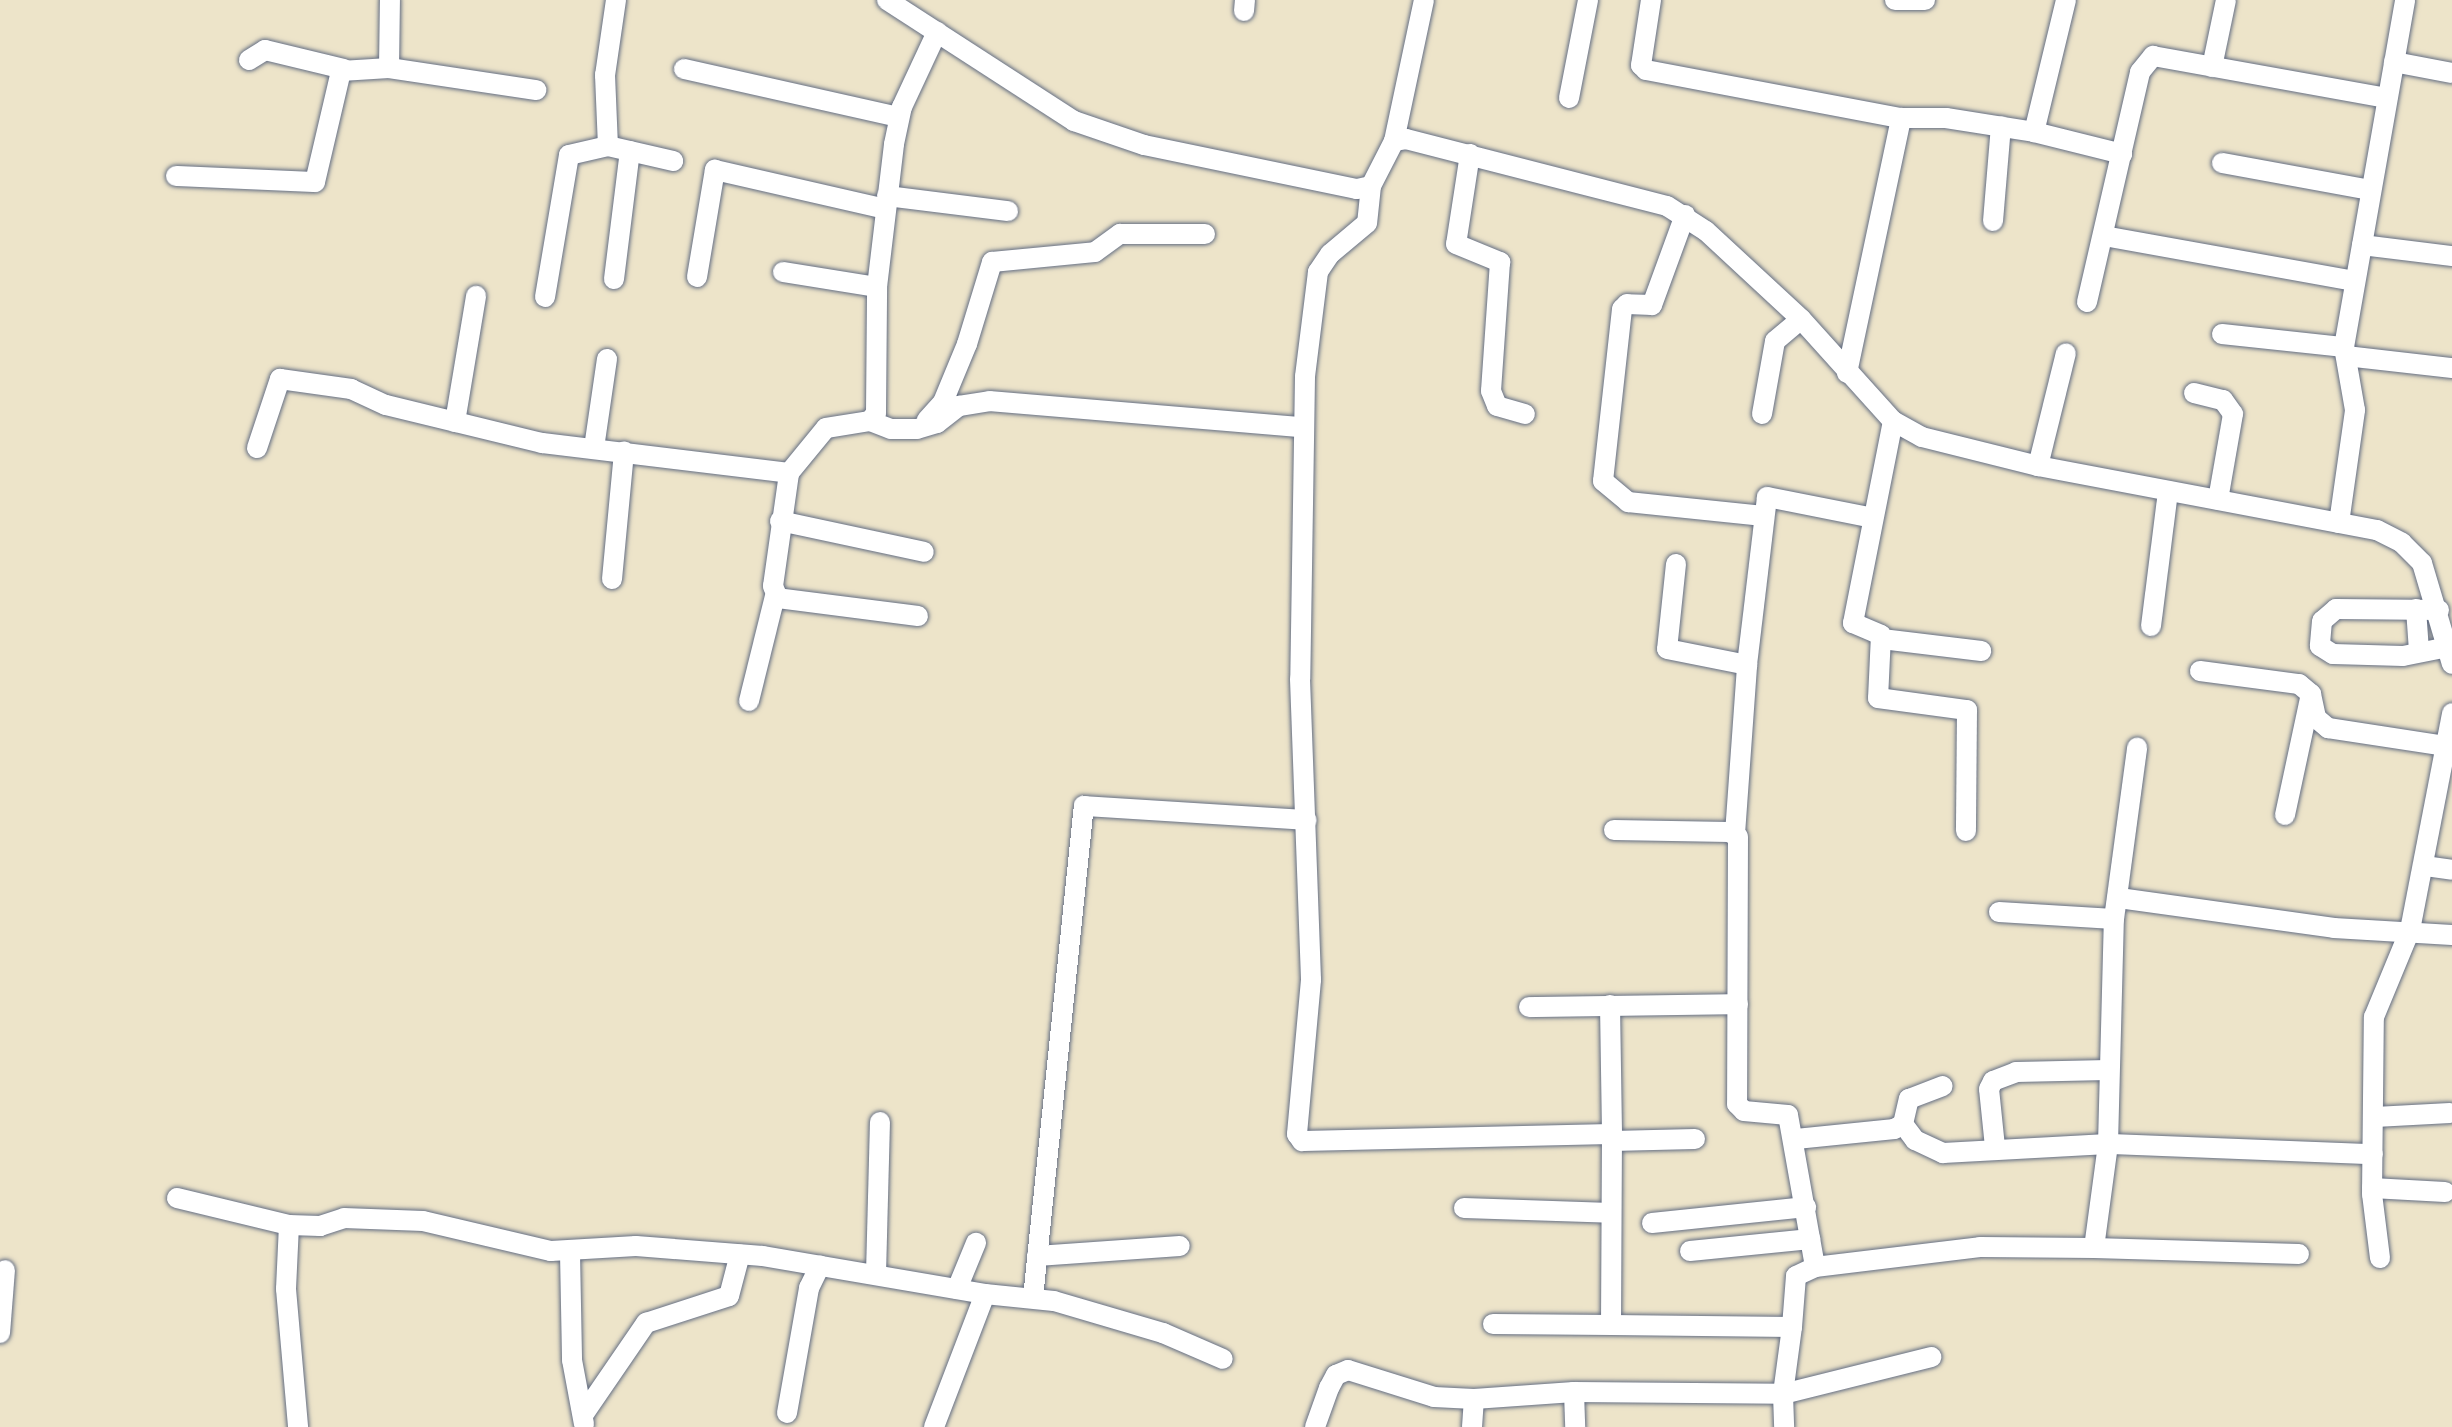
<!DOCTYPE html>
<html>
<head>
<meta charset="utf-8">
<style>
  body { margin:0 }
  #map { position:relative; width:2452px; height:1427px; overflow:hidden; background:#ede4c9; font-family:"Balsamiq Sans",sans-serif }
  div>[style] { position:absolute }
  .roads { filter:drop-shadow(0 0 2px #646e83) drop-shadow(0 0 2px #646e83) }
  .minor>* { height:20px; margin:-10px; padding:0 10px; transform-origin:10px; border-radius:10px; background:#fff }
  span { translate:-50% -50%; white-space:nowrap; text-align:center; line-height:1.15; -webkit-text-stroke:8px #f6f6f2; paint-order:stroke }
</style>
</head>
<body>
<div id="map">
  <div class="roads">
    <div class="minor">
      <div style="left:616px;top:0;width:76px;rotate:98.3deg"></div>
      <div style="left:605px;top:75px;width:71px;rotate:87.6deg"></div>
      <div style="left:608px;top:146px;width:67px;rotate:13deg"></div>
      <div style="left:887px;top:0;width:223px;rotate:32.9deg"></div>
      <div style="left:1074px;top:121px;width:74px;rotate:18.9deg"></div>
      <div style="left:1144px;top:145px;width:217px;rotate:11.7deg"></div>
      <div style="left:1357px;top:189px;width:14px;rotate:-12deg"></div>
      <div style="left:1371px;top:186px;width:51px;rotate:-62.9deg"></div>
      <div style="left:1394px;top:141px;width:12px;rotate:-9deg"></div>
      <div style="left:1406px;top:139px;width:269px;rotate:14.4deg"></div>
      <div style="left:1667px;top:206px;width:46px;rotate:32.7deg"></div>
      <div style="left:1706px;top:231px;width:129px;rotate:42.8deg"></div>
      <div style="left:1801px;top:319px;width:137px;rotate:48deg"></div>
      <div style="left:1893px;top:421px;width:33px;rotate:29deg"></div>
      <div style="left:1922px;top:437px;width:120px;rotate:14deg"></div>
      <div style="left:2038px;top:466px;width:345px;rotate:10.7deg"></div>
      <div style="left:2377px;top:530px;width:28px;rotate:27deg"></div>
      <div style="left:2402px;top:543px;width:28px;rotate:45deg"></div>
      <div style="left:2422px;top:563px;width:105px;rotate:73.5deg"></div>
      <div style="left:1651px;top:0;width:66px;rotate:98.7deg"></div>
      <div style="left:1641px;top:65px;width:7px;rotate:45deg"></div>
      <div style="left:1646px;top:70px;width:259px;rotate:10.7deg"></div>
      <div style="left:1901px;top:118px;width:45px"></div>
      <div style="left:1946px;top:118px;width:89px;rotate:9deg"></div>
      <div style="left:1895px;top:0;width:30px"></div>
      <div style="left:2066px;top:0;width:136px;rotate:103.6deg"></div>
      <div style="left:2034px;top:132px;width:91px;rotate:14deg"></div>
      <div style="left:1244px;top:11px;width:11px;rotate:-85deg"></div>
      <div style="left:249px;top:60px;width:19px;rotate:-32deg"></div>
      <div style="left:265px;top:50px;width:81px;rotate:13.5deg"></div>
      <div style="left:2394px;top:62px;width:59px;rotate:10.7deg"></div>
      <div style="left:2212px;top:67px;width:68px;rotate:-78.2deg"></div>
      <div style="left:389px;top:68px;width:149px;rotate:8.5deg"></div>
      <div style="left:684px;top:69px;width:220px;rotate:12.6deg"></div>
      <div style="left:1569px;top:98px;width:100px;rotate:-79deg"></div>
      <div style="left:1394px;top:141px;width:144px;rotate:-78deg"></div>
      <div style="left:1470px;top:154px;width:91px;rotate:98.8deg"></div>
      <div style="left:1456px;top:244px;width:48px;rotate:22.2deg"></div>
      <div style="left:1500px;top:262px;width:129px;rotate:94deg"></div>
      <div style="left:1491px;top:391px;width:16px;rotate:68deg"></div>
      <div style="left:1497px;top:406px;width:29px;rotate:16deg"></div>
      <div style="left:2222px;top:163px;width:151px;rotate:10.3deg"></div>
      <div style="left:176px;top:176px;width:139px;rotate:2.5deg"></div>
      <div style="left:315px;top:182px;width:114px;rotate:-76.8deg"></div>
      <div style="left:341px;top:71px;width:48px;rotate:-3.6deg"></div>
      <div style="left:389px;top:68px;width:68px;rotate:-89.2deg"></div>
      <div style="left:1371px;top:186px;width:37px;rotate:96deg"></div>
      <div style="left:1367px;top:223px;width:48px;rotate:140deg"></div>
      <div style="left:1330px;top:254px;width:22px;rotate:124deg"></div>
      <div style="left:1318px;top:272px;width:106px;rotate:97.1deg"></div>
      <div style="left:1305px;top:377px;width:302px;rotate:90.9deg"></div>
      <div style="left:1300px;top:679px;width:301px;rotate:87.9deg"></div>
      <div style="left:1311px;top:980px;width:155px;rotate:95.2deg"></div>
      <div style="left:1297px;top:1134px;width:9px;rotate:54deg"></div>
      <div style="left:1302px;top:1141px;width:310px;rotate:-1.3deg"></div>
      <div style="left:1612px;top:1134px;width:191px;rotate:90.3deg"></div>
      <div style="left:1611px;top:1325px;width:181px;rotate:0.6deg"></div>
      <div style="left:1792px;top:1327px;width:68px;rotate:97.7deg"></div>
      <div style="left:1783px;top:1394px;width:33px;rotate:88deg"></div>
      <div style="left:887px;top:196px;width:122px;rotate:7.1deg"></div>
      <div style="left:1685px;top:215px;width:96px;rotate:110.1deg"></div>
      <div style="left:1652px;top:305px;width:25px;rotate:-178deg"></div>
      <div style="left:1627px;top:304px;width:7px;rotate:135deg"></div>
      <div style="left:1622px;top:309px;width:173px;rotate:96.3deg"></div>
      <div style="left:1603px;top:481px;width:33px;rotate:40deg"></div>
      <div style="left:1628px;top:502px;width:136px;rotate:5.9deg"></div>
      <div style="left:1993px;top:221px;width:95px;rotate:-85.2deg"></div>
      <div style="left:2104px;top:236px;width:255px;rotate:10.2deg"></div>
      <div style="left:2362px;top:245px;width:91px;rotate:7deg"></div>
      <div style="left:783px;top:272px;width:95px;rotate:9.1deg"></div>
      <div style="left:697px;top:277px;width:109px;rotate:-80.5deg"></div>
      <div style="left:715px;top:170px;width:174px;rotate:12.9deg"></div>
      <div style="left:614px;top:279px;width:129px;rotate:-82.9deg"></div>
      <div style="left:545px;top:297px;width:144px;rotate:-80.4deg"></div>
      <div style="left:569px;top:155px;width:40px;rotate:-13deg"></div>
      <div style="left:2087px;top:302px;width:236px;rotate:-77deg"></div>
      <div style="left:2140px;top:72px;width:21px;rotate:-51deg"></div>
      <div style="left:2153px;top:56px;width:238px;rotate:10.2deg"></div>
      <div style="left:2222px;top:334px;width:123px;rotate:6.1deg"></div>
      <div style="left:2346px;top:356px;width:107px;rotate:6.5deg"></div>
      <div style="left:1847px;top:373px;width:261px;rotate:-78deg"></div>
      <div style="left:2194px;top:393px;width:30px;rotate:14deg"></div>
      <div style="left:2223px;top:400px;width:17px;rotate:54deg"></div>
      <div style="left:2233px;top:414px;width:87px;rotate:99.9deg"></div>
      <div style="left:1762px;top:414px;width:74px;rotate:-79.9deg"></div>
      <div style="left:1775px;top:341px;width:34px;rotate:-40deg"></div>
      <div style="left:927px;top:420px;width:24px;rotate:-48deg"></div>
      <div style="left:943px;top:402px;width:63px;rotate:-67.5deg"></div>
      <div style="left:967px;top:344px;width:86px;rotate:-73deg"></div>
      <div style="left:992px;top:262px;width:103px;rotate:-5.5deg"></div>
      <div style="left:1095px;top:252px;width:31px;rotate:-36deg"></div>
      <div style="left:1120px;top:234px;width:85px"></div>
      <div style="left:870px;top:421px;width:22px;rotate:21deg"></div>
      <div style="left:891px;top:429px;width:26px"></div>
      <div style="left:917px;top:429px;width:21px;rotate:-17deg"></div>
      <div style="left:937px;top:423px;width:28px;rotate:-38deg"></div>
      <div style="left:959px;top:406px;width:31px;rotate:-9deg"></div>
      <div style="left:990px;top:401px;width:312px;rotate:4.8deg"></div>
      <div style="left:1893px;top:421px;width:206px;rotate:101.2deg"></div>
      <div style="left:1853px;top:623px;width:30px;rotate:23deg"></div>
      <div style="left:1881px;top:635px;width:63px;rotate:92.7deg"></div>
      <div style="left:1878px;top:698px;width:90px;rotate:7.7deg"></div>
      <div style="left:1967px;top:710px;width:121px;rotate:90.5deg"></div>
      <div style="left:455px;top:422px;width:128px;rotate:-80.5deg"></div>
      <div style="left:257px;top:448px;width:73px;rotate:-71.6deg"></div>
      <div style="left:280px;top:379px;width:72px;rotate:8deg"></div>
      <div style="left:351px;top:389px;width:38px;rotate:25deg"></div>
      <div style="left:386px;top:405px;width:161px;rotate:13.7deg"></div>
      <div style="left:542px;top:443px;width:249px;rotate:6.9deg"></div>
      <div style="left:594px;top:448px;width:90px;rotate:-81.7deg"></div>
      <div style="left:2038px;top:466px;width:116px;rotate:-76.1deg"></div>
      <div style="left:780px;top:521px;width:147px;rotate:12.1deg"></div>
      <div style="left:2339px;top:523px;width:114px;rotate:-81.9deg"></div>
      <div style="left:2355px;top:410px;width:64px;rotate:-99.9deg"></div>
      <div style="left:2344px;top:347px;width:352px;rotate:-80deg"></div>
      <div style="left:1676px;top:564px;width:85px;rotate:96deg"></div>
      <div style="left:1667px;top:649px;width:82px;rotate:11.3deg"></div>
      <div style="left:612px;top:579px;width:128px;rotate:-84.6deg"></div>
      <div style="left:2416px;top:609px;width:42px;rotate:85.9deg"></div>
      <div style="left:2439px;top:610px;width:103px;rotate:-179.4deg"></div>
      <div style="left:2336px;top:609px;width:18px;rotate:139deg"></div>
      <div style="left:2322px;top:621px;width:25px;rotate:95deg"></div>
      <div style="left:2320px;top:646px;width:15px;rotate:32deg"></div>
      <div style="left:2333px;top:654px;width:70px;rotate:1.6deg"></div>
      <div style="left:2403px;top:656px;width:46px;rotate:-11.3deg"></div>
      <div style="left:918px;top:616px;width:141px;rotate:-172.7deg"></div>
      <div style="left:778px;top:598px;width:13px;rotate:-113deg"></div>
      <div style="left:773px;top:586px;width:114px;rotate:-81.9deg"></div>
      <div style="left:789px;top:473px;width:58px;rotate:-50.6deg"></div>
      <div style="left:826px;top:428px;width:45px;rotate:-9deg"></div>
      <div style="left:870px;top:421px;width:10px;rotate:-53deg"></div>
      <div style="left:876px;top:413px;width:126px;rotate:-89.5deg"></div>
      <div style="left:877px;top:287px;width:144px;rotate:-83.2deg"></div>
      <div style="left:894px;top:144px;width:38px;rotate:-78deg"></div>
      <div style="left:902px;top:107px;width:83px;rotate:-65deg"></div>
      <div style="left:2151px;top:626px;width:136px;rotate:-82.8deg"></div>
      <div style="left:1882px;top:639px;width:100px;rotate:6.9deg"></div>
      <div style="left:2200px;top:671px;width:100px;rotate:7.5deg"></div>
      <div style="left:2299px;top:684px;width:16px;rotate:40deg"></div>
      <div style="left:2311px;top:694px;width:25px;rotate:78deg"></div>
      <div style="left:2316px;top:718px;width:16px;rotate:40deg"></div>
      <div style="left:2328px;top:728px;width:118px;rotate:8.7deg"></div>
      <div style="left:749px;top:701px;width:108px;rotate:-76.1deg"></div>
      <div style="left:2285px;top:815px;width:120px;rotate:-77.9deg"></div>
      <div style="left:1614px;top:830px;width:115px;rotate:1deg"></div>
      <div style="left:1729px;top:832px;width:10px;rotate:29deg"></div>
      <div style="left:1738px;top:837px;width:267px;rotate:90.2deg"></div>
      <div style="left:1737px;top:1104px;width:10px;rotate:45deg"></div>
      <div style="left:1744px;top:1111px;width:44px;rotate:5.2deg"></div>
      <div style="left:1788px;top:1115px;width:154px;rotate:79.9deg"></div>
      <div style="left:1735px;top:834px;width:169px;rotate:-85.9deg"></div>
      <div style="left:1747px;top:665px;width:169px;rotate:-83.2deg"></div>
      <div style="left:1767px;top:497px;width:108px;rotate:11.2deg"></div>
      <div style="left:2425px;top:866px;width:27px;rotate:8deg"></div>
      <div style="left:2119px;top:898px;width:217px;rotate:7.9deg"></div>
      <div style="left:2334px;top:928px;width:118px;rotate:3.4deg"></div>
      <div style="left:1999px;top:912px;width:115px;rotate:3.5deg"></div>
      <div style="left:1610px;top:1005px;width:129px;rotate:89.1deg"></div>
      <div style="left:1529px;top:1007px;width:209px;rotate:-0.8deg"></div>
      <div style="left:2375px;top:1117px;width:75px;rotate:-3.1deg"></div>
      <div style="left:1903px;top:1124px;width:20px;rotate:53deg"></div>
      <div style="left:1915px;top:1140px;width:31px;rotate:25deg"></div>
      <div style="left:1943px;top:1153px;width:165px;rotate:-3.1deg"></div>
      <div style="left:2108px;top:1144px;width:265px;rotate:2.2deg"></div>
      <div style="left:1796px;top:1139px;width:99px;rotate:-5.8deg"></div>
      <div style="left:1894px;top:1129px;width:10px;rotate:-29deg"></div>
      <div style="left:1903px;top:1124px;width:26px;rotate:-77deg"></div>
      <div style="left:1909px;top:1099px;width:36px;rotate:-21deg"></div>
      <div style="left:1612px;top:1141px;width:83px;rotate:-1.4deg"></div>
      <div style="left:1995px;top:1147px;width:58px;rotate:-95.9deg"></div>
      <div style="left:1989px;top:1089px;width:9px;rotate:-63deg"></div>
      <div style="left:1993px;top:1081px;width:25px;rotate:-21deg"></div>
      <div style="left:2016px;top:1072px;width:92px;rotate:-1.2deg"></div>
      <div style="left:2372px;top:1188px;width:73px;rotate:3.1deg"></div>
      <div style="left:177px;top:1198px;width:115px;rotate:13.6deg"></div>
      <div style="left:289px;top:1225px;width:31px;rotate:2deg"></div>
      <div style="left:320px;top:1226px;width:25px;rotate:-18deg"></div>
      <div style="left:344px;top:1218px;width:79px;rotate:2.2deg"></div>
      <div style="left:423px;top:1221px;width:131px;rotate:13.2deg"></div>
      <div style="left:551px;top:1251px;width:85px;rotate:-3.4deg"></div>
      <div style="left:636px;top:1246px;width:127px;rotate:4.5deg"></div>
      <div style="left:763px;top:1256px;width:225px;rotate:9.7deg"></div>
      <div style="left:1464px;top:1208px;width:147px;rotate:1.9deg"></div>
      <div style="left:1652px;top:1223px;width:155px;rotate:-5.9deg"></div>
      <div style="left:289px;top:1225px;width:64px;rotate:92.7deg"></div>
      <div style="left:286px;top:1289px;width:139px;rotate:85deg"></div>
      <div style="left:2094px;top:1248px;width:205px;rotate:1.7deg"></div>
      <div style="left:1690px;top:1251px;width:121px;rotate:-5.7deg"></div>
      <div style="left:570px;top:1253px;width:107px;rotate:88.9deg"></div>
      <div style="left:572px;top:1360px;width:65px;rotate:79.4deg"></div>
      <div style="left:1037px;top:1256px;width:143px;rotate:-4deg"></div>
      <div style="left:2380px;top:1258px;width:64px;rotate:-97.1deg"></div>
      <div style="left:2372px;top:1194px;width:177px;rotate:-89.4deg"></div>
      <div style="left:2374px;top:1017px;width:94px;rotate:-67.5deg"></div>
      <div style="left:2410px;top:930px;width:221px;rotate:-79deg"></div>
      <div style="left:876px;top:1274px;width:152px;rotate:-88.5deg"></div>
      <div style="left:957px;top:1289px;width:50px;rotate:-67.6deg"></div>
      <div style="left:1033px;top:1298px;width:495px;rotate:-84.1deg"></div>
      <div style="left:1084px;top:806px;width:223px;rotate:3.6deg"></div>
      <div style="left:1493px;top:1324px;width:118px;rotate:0.5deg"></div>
      <div style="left:1792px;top:1327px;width:51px;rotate:-85.5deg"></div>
      <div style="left:1796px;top:1276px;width:21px;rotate:-25deg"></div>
      <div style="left:1815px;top:1267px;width:166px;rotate:-6.9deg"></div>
      <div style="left:1980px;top:1247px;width:114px;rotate:0.5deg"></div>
      <div style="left:2094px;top:1248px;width:105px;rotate:-82.3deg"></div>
      <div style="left:2108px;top:1144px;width:225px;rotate:-88.5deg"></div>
      <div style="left:2114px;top:919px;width:173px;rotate:-82.3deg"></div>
      <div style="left:0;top:1333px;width:63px;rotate:-85.5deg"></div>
      <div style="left:1574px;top:1392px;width:35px;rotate:88deg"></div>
      <div style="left:787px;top:1413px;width:127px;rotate:-80deg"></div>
      <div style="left:809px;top:1288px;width:25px;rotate:-64deg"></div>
      <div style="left:583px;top:1415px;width:112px;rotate:-55.6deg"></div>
      <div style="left:646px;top:1323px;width:87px;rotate:-18deg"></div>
      <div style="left:729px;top:1296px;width:43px;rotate:-75.3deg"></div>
      <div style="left:934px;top:1427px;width:142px;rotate:-69deg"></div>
      <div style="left:985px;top:1294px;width:69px;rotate:5.8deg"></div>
      <div style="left:1054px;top:1301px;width:114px;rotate:16.4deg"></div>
      <div style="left:1163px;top:1333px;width:65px;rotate:23.4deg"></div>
      <div style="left:1315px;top:1427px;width:41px;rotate:-70.3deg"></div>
      <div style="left:1329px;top:1388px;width:15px;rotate:-62deg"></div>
      <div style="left:1336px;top:1375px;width:13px;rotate:-23deg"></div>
      <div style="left:1348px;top:1370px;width:90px;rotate:17.4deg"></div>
      <div style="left:1434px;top:1397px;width:40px;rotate:2.9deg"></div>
      <div style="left:1472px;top:1427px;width:28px;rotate:-86deg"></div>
      <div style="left:1474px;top:1399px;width:100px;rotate:-4deg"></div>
      <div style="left:1574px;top:1392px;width:209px;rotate:0.5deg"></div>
      <div style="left:1783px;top:1394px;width:153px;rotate:-14deg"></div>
    </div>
  </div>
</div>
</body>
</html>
